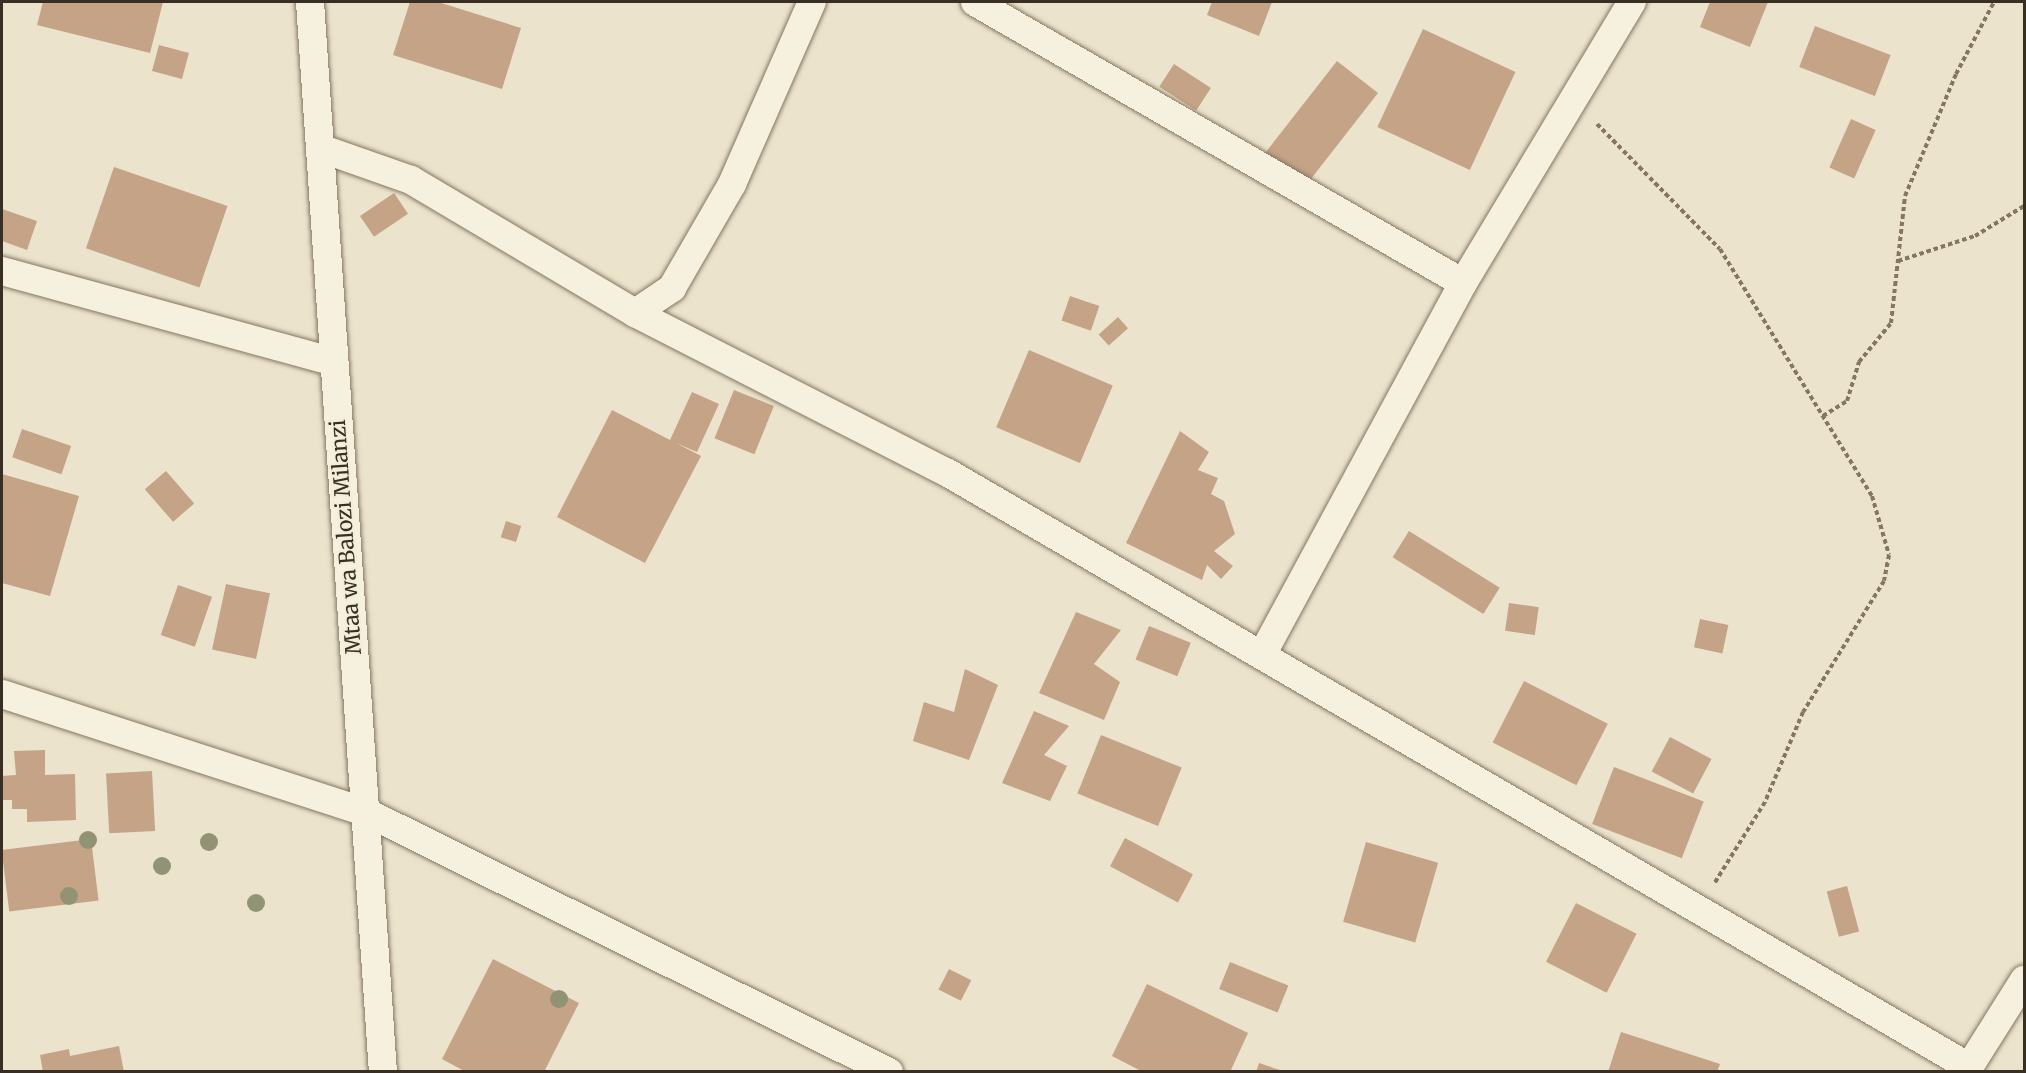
<!DOCTYPE html>
<html>
<head>
<meta charset="utf-8">
<style>
  body { margin:0 }
  #map { position:relative; width:2026px; height:1073px; overflow:hidden; background:#ebe3cc; font-family:Merriweather,serif }
  div>[style] { position:absolute }
  .building>* { inset:0; background:#c4a386; transform-origin:0 0 }
  .path>* { height:4px; margin-top:-2px; transform-origin:0; background:repeating-linear-gradient(90deg,#867661 0 4.5px,transparent 0 7.5px) }
  .roads { filter:drop-shadow(0 0 2px #867661) drop-shadow(0 0 2px #867661) }
  .street>* { height:28px; margin:-14px; padding:0 14px; transform-origin:14px; border-radius:14px; background:#f6f0de }
  .trees>* { width:18px; height:18px; margin:-9px; border-radius:50%; background:#919374 }
  span { translate:-50% -50%; white-space:nowrap; text-align:center; line-height:1.15; -webkit-text-stroke:4.5px #f3edda; paint-order:stroke }
  .street-label { font-size:21px; color:#382e23 }
  .frame { position:absolute; inset:0; border:3px solid #382e23; pointer-events:none }
</style>
</head>
<body>
<div id="map">
  <div class="building">
    <div style="clip-path:polygon(43px 2px,163px 2px,150px 53px,37px 25px)"></div>
    <div style="clip-path:polygon(410px 2px,438px 2px,521px 28px,502px 89px,393px 55px)"></div>
    <div style="clip-path:polygon(1212px 2px,1272px 2px,1259px 36px,1207px 15px)"></div>
    <div style="clip-path:polygon(1710px 2px,1768px 2px,1750px 47px,1700px 27px)"></div>
    <div style="left:1815px;top:26px;width:81px;height:44px;rotate:21deg"></div>
    <div style="left:1423px;top:29px;width:102px;height:108px;rotate:25deg"></div>
    <div style="left:159px;top:45px;width:31px;height:27px;rotate:15deg"></div>
    <div style="left:1337px;top:61px;width:52px;height:122px;rotate:38deg"></div>
    <div style="left:1174px;top:64px;width:44px;height:27px;rotate:33deg"></div>
    <div style="left:1851px;top:119px;width:27px;height:53px;rotate:24deg"></div>
    <div style="left:114px;top:167px;width:120px;height:86px;rotate:19deg"></div>
    <div style="left:394px;top:193px;width:25px;height:41px;rotate:56deg"></div>
    <div style="clip-path:polygon(2px 209px,37px 221px,27px 250px,2px 241px)"></div>
    <div style="left:1070px;top:296px;width:31px;height:26px;rotate:19deg"></div>
    <div style="left:1118px;top:317px;width:15px;height:26px;rotate:48deg"></div>
    <div style="left:1029px;top:350px;width:91px;height:84px;rotate:23deg"></div>
    <div style="left:734px;top:390px;width:43px;height:52px;rotate:22deg"></div>
    <div style="clip-path:polygon(692px 392px,719px 404px,697px 452px,676px 443px,701px 456px,645px 563px,557px 517px,612px 410px,670px 440px)"></div>
    <div style="left:22px;top:429px;width:52px;height:30px;rotate:19deg"></div>
    <div style="clip-path:polygon(1180px 431px,1209px 452px,1198px 470px,1218px 478px,1211px 494px,1224px 501px,1235px 534px,1214px 551px,1233px 566px,1221px 579px,1207px 565px,1202px 580px,1126px 543px)"></div>
    <div style="left:166px;top:471px;width:43px;height:28px;rotate:49deg"></div>
    <div style="clip-path:polygon(2px 474px,79px 496px,50px 596px,2px 583px)"></div>
    <div style="left:506px;top:521px;width:16px;height:17px;rotate:18deg"></div>
    <div style="left:1409px;top:531px;width:107px;height:31px;rotate:32deg"></div>
    <div style="left:226px;top:584px;width:45px;height:67px;rotate:12deg"></div>
    <div style="left:178px;top:585px;width:36px;height:53px;rotate:19deg"></div>
    <div style="left:1509px;top:603px;width:30px;height:28px;rotate:8deg"></div>
    <div style="clip-path:polygon(1076px 612px,1121px 630px,1094px 664px,1120px 682px,1104px 720px,1039px 693px)"></div>
    <div style="left:1700px;top:619px;width:29px;height:29px;rotate:12deg"></div>
    <div style="left:1149px;top:626px;width:45px;height:36px;rotate:22deg"></div>
    <div style="clip-path:polygon(965px 669px,998px 685px,969px 760px,913px 741px,924px 702px,954px 712px)"></div>
    <div style="left:1524px;top:681px;width:94px;height:69px;rotate:27deg"></div>
    <div style="clip-path:polygon(1034px 711px,1069px 726px,1044px 755px,1067px 766px,1050px 801px,1002px 783px)"></div>
    <div style="left:1101px;top:735px;width:87px;height:63px;rotate:22deg"></div>
    <div style="left:1670px;top:737px;width:47px;height:39px;rotate:28deg"></div>
    <div style="clip-path:polygon(45px 750px,45px 775px,75px 774px,76px 820px,27px 822px,27px 809px,12px 809px,12px 800px,2px 800px,2px 776px,16px 775px,14px 751px)"></div>
    <div style="left:1614px;top:767px;width:96px;height:61px;rotate:21deg"></div>
    <div style="left:152px;top:771px;width:60px;height:46px;rotate:87deg"></div>
    <div style="left:1125px;top:838px;width:77px;height:32px;rotate:28deg"></div>
    <div style="left:91px;top:839px;width:62px;height:90px;rotate:83deg"></div>
    <div style="left:1366px;top:842px;width:75px;height:83px;rotate:16deg"></div>
    <div style="left:1847px;top:886px;width:47px;height:21px;rotate:75deg"></div>
    <div style="left:1576px;top:903px;width:68px;height:66px;rotate:27deg"></div>
    <div style="clip-path:polygon(493px 959px,579px 1003px,544px 1072px,466px 1072px,442px 1059px)"></div>
    <div style="left:1230px;top:962px;width:63px;height:29px;rotate:22deg"></div>
    <div style="left:949px;top:969px;width:25px;height:23px;rotate:27deg"></div>
    <div style="clip-path:polygon(1147px 984px,1248px 1033px,1230px 1072px,1143px 1072px,1112px 1056px)"></div>
    <div style="clip-path:polygon(1621px 1032px,1720px 1064px,1717px 1072px,1608px 1072px)"></div>
    <div style="clip-path:polygon(119px 1046px,124px 1072px,43px 1072px,40px 1055px,69px 1049px,70px 1056px)"></div>
    <div style="clip-path:polygon(1259px 1063px,1283px 1071px,1283px 1072px,1256px 1072px)"></div>
  </div>
  <div class="path">
    <div style="left:1597px;top:124px;width:175px;rotate:45.5deg"></div>
    <div style="left:1720px;top:249px;width:290px;rotate:58.4deg"></div>
    <div style="left:1872px;top:496px;width:61px;rotate:73.9deg"></div>
    <div style="left:1889px;top:555px;width:26px;rotate:101deg"></div>
    <div style="left:1884px;top:581px;width:154px;rotate:121.7deg"></div>
    <div style="left:1803px;top:712px;width:98px;rotate:112.9deg"></div>
    <div style="left:1765px;top:802px;width:97px;rotate:121.9deg"></div>
    <div style="left:1898px;top:261px;width:81px;rotate:-18deg"></div>
    <div style="left:1975px;top:236px;width:57px;rotate:-31.5deg"></div>
    <div style="left:1823px;top:416px;width:28px;rotate:-32deg"></div>
    <div style="left:1847px;top:401px;width:41px;rotate:-72.9deg"></div>
    <div style="left:1859px;top:362px;width:50px;rotate:-50.6deg"></div>
    <div style="left:1891px;top:323px;width:128px;rotate:-83.7deg"></div>
    <div style="left:1905px;top:196px;width:132px;rotate:-67.3deg"></div>
    <div style="left:1956px;top:74px;width:81px;rotate:-62.2deg"></div>
  </div>
  <div class="roads">
    <div class="street">
      <div style="left:310px;top:2px;width:1072px;rotate:86.1deg"></div>
      <div style="left:975px;top:2px;width:563px;rotate:29.93deg"></div>
      <div style="left:320px;top:148px;width:96px;rotate:19.4deg"></div>
      <div style="left:411px;top:180px;width:261px;rotate:30.7deg"></div>
      <div style="left:635px;top:313px;width:352px;rotate:27.1deg"></div>
      <div style="left:948px;top:473px;width:1181px;rotate:30.19deg"></div>
      <div style="left:2px;top:271px;width:344px;rotate:15.3deg"></div>
      <div style="left:635px;top:313px;width:45px;rotate:-34deg"></div>
      <div style="left:672px;top:288px;width:120px;rotate:-60deg"></div>
      <div style="left:732px;top:184px;width:199px;rotate:-66.3deg"></div>
      <div style="left:1263px;top:653px;width:421px;rotate:-61.6deg"></div>
      <div style="left:1463px;top:283px;width:328px;rotate:-59deg"></div>
      <div style="left:2px;top:694px;width:383px;rotate:18deg"></div>
      <div style="left:366px;top:812px;width:584px;rotate:26.43deg"></div>
      <div style="left:1966px;top:1072px;width:109px;rotate:-57.8deg"></div>
    </div>
  </div>
  <div class="trees">
    <div style="left:88px;top:840px"></div>
    <div style="left:209px;top:842px"></div>
    <div style="left:162px;top:866px"></div>
    <div style="left:69px;top:896px"></div>
    <div style="left:256px;top:903px"></div>
    <div style="left:559px;top:999px"></div>
  </div>
  <div class="street-label">
    <span style="left:346px;top:537px;rotate:-94deg">Mtaa wa Balozi Milanzi</span>
  </div>
  <div class="frame"></div>
</div>
</body>
</html>
